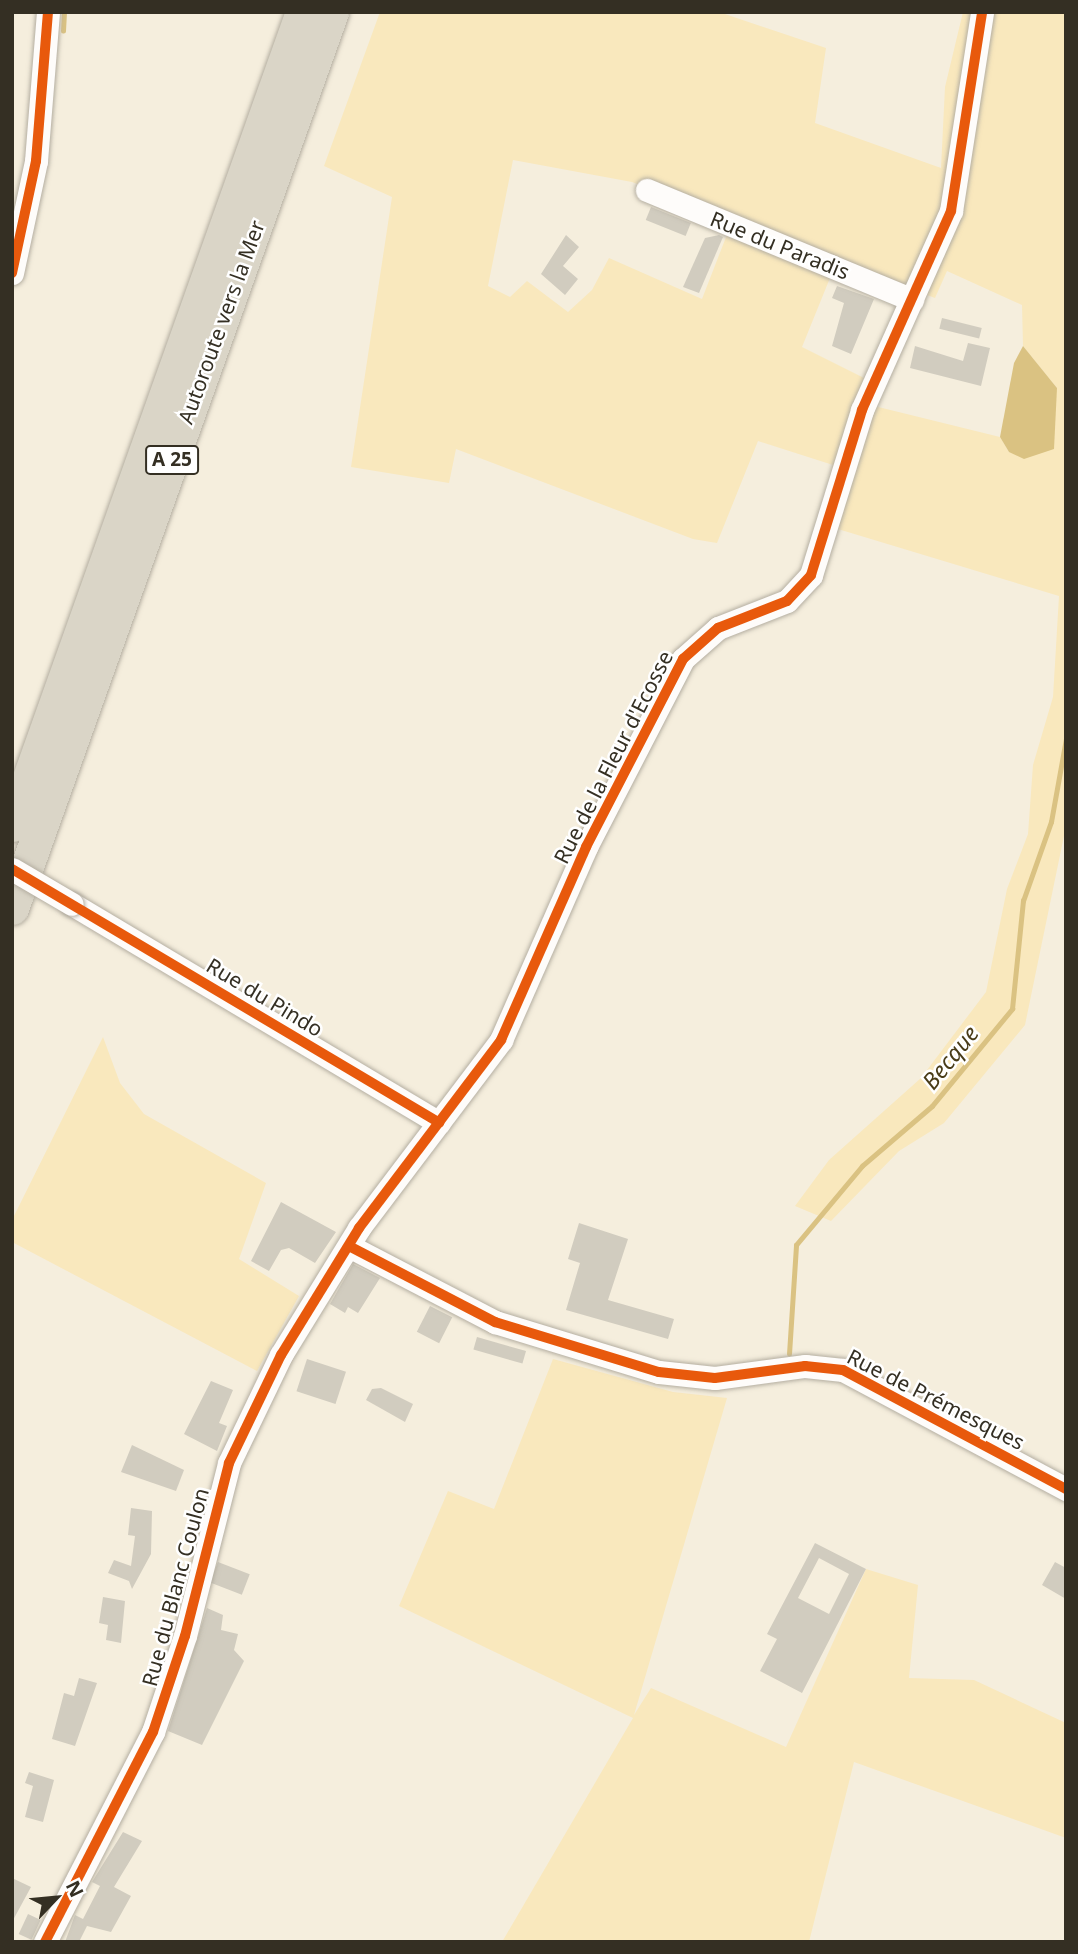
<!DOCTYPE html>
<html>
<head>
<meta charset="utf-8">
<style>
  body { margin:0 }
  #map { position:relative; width:1078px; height:1954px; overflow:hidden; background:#f5eedd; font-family:"Noto Sans",sans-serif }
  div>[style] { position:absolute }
  .green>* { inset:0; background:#f9e8bd }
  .water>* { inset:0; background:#dac282 }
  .stream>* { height:4.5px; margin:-2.25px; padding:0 2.25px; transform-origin:2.25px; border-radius:2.25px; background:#dac282 }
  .building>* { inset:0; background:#d1ccbf; transform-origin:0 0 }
  .roads { filter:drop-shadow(0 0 2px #b4aea1) drop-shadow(0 0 2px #b4aea1) }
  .minor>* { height:23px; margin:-11.5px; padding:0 11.5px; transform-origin:11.5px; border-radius:11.5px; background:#fefcfa }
  .highway>* { height:33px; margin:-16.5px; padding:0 16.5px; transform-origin:16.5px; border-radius:16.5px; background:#dad5c7 }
  .bridges { filter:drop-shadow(0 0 2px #b4aea1) drop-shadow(0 0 2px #b4aea1) }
  .minor-bridge>* { height:23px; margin:-11.5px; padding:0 11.5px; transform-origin:11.5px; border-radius:11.5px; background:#fefcfa }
  .cycleway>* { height:10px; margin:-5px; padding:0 5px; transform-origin:5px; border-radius:5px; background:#e8590c }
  span { translate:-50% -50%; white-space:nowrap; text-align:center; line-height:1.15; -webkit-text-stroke:5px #fff; paint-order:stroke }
  .shield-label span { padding:2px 5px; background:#fff; border:2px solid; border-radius:5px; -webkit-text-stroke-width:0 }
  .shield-label { font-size:19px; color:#342f23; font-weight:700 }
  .street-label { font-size:21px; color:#342f23 }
  .water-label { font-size:23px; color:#493c18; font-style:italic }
  .frame { position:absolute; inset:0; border:14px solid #342f23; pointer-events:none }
  .north { position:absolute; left:21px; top:1863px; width:70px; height:70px; -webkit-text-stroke:5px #fff; paint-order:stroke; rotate:64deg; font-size:19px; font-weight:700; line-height:28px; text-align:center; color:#342f23 }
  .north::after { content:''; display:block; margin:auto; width:24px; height:32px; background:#342f23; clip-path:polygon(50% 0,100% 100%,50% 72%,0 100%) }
</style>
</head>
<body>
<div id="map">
  <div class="green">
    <div style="clip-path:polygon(evenodd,380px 12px,719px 12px,826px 48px,815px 123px,941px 168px,945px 87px,963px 12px,1066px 12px,1066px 826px,1025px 1025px,944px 1123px,899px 1151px,831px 1221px,795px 1206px,829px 1160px,921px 1078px,986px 992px,1007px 889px,1028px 834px,1033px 765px,1053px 697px,1059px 596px,818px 523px,833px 465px,758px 441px,717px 543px,693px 539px,456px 449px,449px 483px,351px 467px,392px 197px,324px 166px,380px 12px,513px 160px,632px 182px,935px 298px,947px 271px,1022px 305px,1023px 346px,1057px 388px,1009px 452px,1000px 437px,858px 402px,866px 379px,802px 347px,832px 273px,728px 232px,702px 299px,609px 258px,592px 290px,568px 312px,527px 281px,510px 297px,488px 286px,513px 160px)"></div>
    <div style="clip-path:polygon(103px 1037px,120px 1083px,144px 1114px,266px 1183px,239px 1259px,299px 1296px,257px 1371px,12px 1242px,12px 1220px)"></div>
    <div style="clip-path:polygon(553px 1359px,673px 1392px,727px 1398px,634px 1715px,651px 1688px,786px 1747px,866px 1569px,918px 1585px,909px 1678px,974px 1680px,1066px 1723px,1066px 1838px,854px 1762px,809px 1942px,502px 1942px,633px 1718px,399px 1606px,448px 1491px,494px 1509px)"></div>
  </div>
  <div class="water">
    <div style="clip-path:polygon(1023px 346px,1057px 388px,1054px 449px,1024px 459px,1009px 452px,1000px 437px,1014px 363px)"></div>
  </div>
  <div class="stream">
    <div style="left:63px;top:31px;width:19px;rotate:-87deg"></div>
    <div style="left:789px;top:1354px;width:109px;rotate:-86.3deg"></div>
    <div style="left:796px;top:1245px;width:103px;rotate:-50.1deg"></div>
    <div style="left:862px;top:1166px;width:92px;rotate:-40.6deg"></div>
    <div style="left:932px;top:1106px;width:126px;rotate:-50.5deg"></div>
    <div style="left:1012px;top:1009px;width:109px;rotate:-84.2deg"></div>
    <div style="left:1023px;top:901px;width:84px;rotate:-70.5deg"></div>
    <div style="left:1051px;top:822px;width:84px;rotate:-79.8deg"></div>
  </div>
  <div class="building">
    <div style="left:651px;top:207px;width:43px;height:14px;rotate:22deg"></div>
    <div style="clip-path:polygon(566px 235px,579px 247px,563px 266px,578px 279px,565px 295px,541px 274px)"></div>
    <div style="clip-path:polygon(719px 235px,723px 237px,699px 293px,683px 287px,705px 238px)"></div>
    <div style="clip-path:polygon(837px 286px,874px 299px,851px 354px,832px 346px,844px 303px,832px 298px)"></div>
    <div style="left:942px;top:318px;width:41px;height:11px;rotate:14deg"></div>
    <div style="clip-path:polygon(968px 343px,990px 348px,981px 386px,910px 368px,915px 346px,963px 361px)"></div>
    <div style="clip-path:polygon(281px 1202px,336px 1232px,315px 1263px,289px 1248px,281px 1250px,269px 1271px,251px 1261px)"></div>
    <div style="clip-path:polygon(579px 1223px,628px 1239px,608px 1300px,674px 1319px,668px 1339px,566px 1310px,580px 1263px,568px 1259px)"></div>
    <div style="clip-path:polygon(353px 1264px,380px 1278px,358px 1313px,348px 1307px,345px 1313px,330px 1304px)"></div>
    <div style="left:430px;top:1306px;width:25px;height:29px;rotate:27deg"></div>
    <div style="left:477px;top:1337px;width:51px;height:13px;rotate:16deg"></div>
    <div style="left:307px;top:1359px;width:41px;height:34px;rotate:18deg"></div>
    <div style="clip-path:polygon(211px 1381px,233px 1390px,219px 1423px,227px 1426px,217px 1451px,184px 1434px)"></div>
    <div style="clip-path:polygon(381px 1388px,413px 1404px,405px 1422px,366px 1400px,372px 1389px)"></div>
    <div style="clip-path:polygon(132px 1445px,184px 1470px,176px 1491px,121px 1472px)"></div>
    <div style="clip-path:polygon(131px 1508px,152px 1511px,151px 1554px,132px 1589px,129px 1581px,108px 1573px,114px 1560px,131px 1566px,135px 1536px,128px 1535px)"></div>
    <div style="clip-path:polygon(evenodd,815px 1543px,866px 1569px,802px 1693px,760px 1671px,777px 1639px,767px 1634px,815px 1543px,819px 1558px,849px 1574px,829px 1614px,798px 1598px,819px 1558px)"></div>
    <div style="left:218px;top:1562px;width:34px;height:22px;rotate:21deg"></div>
    <div style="clip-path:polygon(1055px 1562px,1066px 1568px,1066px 1599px,1042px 1585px)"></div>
    <div style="clip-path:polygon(103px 1597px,125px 1601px,121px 1643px,106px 1640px,108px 1625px,99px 1623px)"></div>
    <div style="clip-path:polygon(207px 1608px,223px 1615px,221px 1630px,238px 1634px,234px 1650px,244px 1661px,202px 1745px,168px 1731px)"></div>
    <div style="clip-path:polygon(79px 1678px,97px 1683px,75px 1746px,52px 1739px,64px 1693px,74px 1696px)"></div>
    <div style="clip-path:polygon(29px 1772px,54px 1780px,43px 1822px,25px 1817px,33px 1786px,25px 1783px)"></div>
    <div style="clip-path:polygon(123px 1832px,142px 1841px,114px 1887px,131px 1896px,111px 1932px,87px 1926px,79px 1942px,65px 1942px,75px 1915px,83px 1919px,100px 1886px,92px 1882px)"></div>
    <div style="clip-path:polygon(12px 1878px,31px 1887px,12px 1922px)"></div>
    <div style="left:28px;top:1914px;width:14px;height:22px;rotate:25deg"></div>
  </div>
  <div class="roads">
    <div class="minor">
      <div style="left:647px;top:190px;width:287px;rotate:22.5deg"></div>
      <div style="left:12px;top:273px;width:115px;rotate:-77.9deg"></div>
      <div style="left:36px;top:161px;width:149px;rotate:-85.4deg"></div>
      <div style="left:72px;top:904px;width:427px;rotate:30.8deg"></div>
      <div style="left:349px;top:1246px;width:165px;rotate:27.5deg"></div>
      <div style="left:495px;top:1322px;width:171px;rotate:17deg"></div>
      <div style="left:659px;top:1372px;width:56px;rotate:6.1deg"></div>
      <div style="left:715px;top:1378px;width:91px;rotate:-7.6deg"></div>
      <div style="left:805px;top:1366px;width:38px;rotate:6deg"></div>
      <div style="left:843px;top:1370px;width:253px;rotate:28.1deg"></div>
      <div style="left:45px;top:1942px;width:236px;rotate:-62.8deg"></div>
      <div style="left:153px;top:1732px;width:101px;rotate:-71.6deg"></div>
      <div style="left:185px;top:1636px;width:179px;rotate:-75.7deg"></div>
      <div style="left:229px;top:1463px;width:120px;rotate:-64.3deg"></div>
      <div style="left:281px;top:1355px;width:149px;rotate:-58.4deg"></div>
      <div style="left:359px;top:1228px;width:236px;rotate:-52.9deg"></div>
      <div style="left:501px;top:1040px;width:211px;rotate:-66.2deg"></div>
      <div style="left:586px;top:847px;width:212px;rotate:-62.7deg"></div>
      <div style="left:683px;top:659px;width:47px;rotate:-41.5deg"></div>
      <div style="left:718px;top:628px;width:74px;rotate:-21.4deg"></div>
      <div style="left:787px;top:601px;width:35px;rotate:-47deg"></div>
      <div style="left:811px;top:575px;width:173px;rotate:-72.8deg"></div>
      <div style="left:862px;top:410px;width:218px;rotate:-65.9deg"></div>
      <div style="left:951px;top:211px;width:201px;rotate:-81.1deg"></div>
    </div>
    <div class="highway">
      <div style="left:12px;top:825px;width:863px;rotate:-70.37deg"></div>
      <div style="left:12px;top:908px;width:951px;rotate:-70.35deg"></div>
    </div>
  </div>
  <div class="bridges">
    <div class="minor-bridge">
      <div style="left:12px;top:869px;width:69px;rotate:30.3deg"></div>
    </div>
  </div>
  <div class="cycleway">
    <div style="left:12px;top:273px;width:115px;rotate:-77.9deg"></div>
    <div style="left:36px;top:161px;width:149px;rotate:-85.4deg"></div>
    <div style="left:12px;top:869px;width:497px;rotate:30.7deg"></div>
    <div style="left:349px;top:1246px;width:165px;rotate:27.5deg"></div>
    <div style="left:495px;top:1322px;width:171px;rotate:17deg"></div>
    <div style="left:659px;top:1372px;width:56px;rotate:6.1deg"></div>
    <div style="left:715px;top:1378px;width:91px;rotate:-7.6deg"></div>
    <div style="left:805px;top:1366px;width:38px;rotate:6deg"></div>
    <div style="left:843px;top:1370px;width:253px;rotate:28.1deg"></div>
    <div style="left:45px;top:1942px;width:236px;rotate:-62.8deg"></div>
    <div style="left:153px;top:1732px;width:101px;rotate:-71.6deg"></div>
    <div style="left:185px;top:1636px;width:179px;rotate:-75.7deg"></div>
    <div style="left:229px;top:1463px;width:120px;rotate:-64.3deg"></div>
    <div style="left:281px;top:1355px;width:149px;rotate:-58.4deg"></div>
    <div style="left:359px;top:1228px;width:236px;rotate:-52.9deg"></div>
    <div style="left:501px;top:1040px;width:211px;rotate:-66.2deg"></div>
    <div style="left:586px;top:847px;width:212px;rotate:-62.7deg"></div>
    <div style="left:683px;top:659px;width:47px;rotate:-41.5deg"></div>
    <div style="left:718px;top:628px;width:74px;rotate:-21.4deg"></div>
    <div style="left:787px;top:601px;width:35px;rotate:-47deg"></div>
    <div style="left:811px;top:575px;width:173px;rotate:-72.8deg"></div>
    <div style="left:862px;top:410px;width:218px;rotate:-65.9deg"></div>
    <div style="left:951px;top:211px;width:201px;rotate:-81.1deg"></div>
  </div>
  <div class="shield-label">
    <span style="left:172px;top:460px">A 25</span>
  </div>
  <div class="street-label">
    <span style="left:780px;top:245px;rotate:22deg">Rue du Paradis</span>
    <span style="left:221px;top:322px;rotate:-70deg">Autoroute vers la Mer</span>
    <span style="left:613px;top:757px;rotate:-63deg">Rue de la Fleur d'Ecosse</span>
    <span style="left:265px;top:997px;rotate:31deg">Rue du Pindo</span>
    <span style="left:936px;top:1399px;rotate:27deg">Rue de Prémesques</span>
    <span style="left:175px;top:1587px;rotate:-75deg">Rue du Blanc Coulon</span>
  </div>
  <div class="water-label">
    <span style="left:950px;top:1057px;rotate:-51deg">Becque</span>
  </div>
  <div class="frame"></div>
  <div class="north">N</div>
</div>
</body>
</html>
